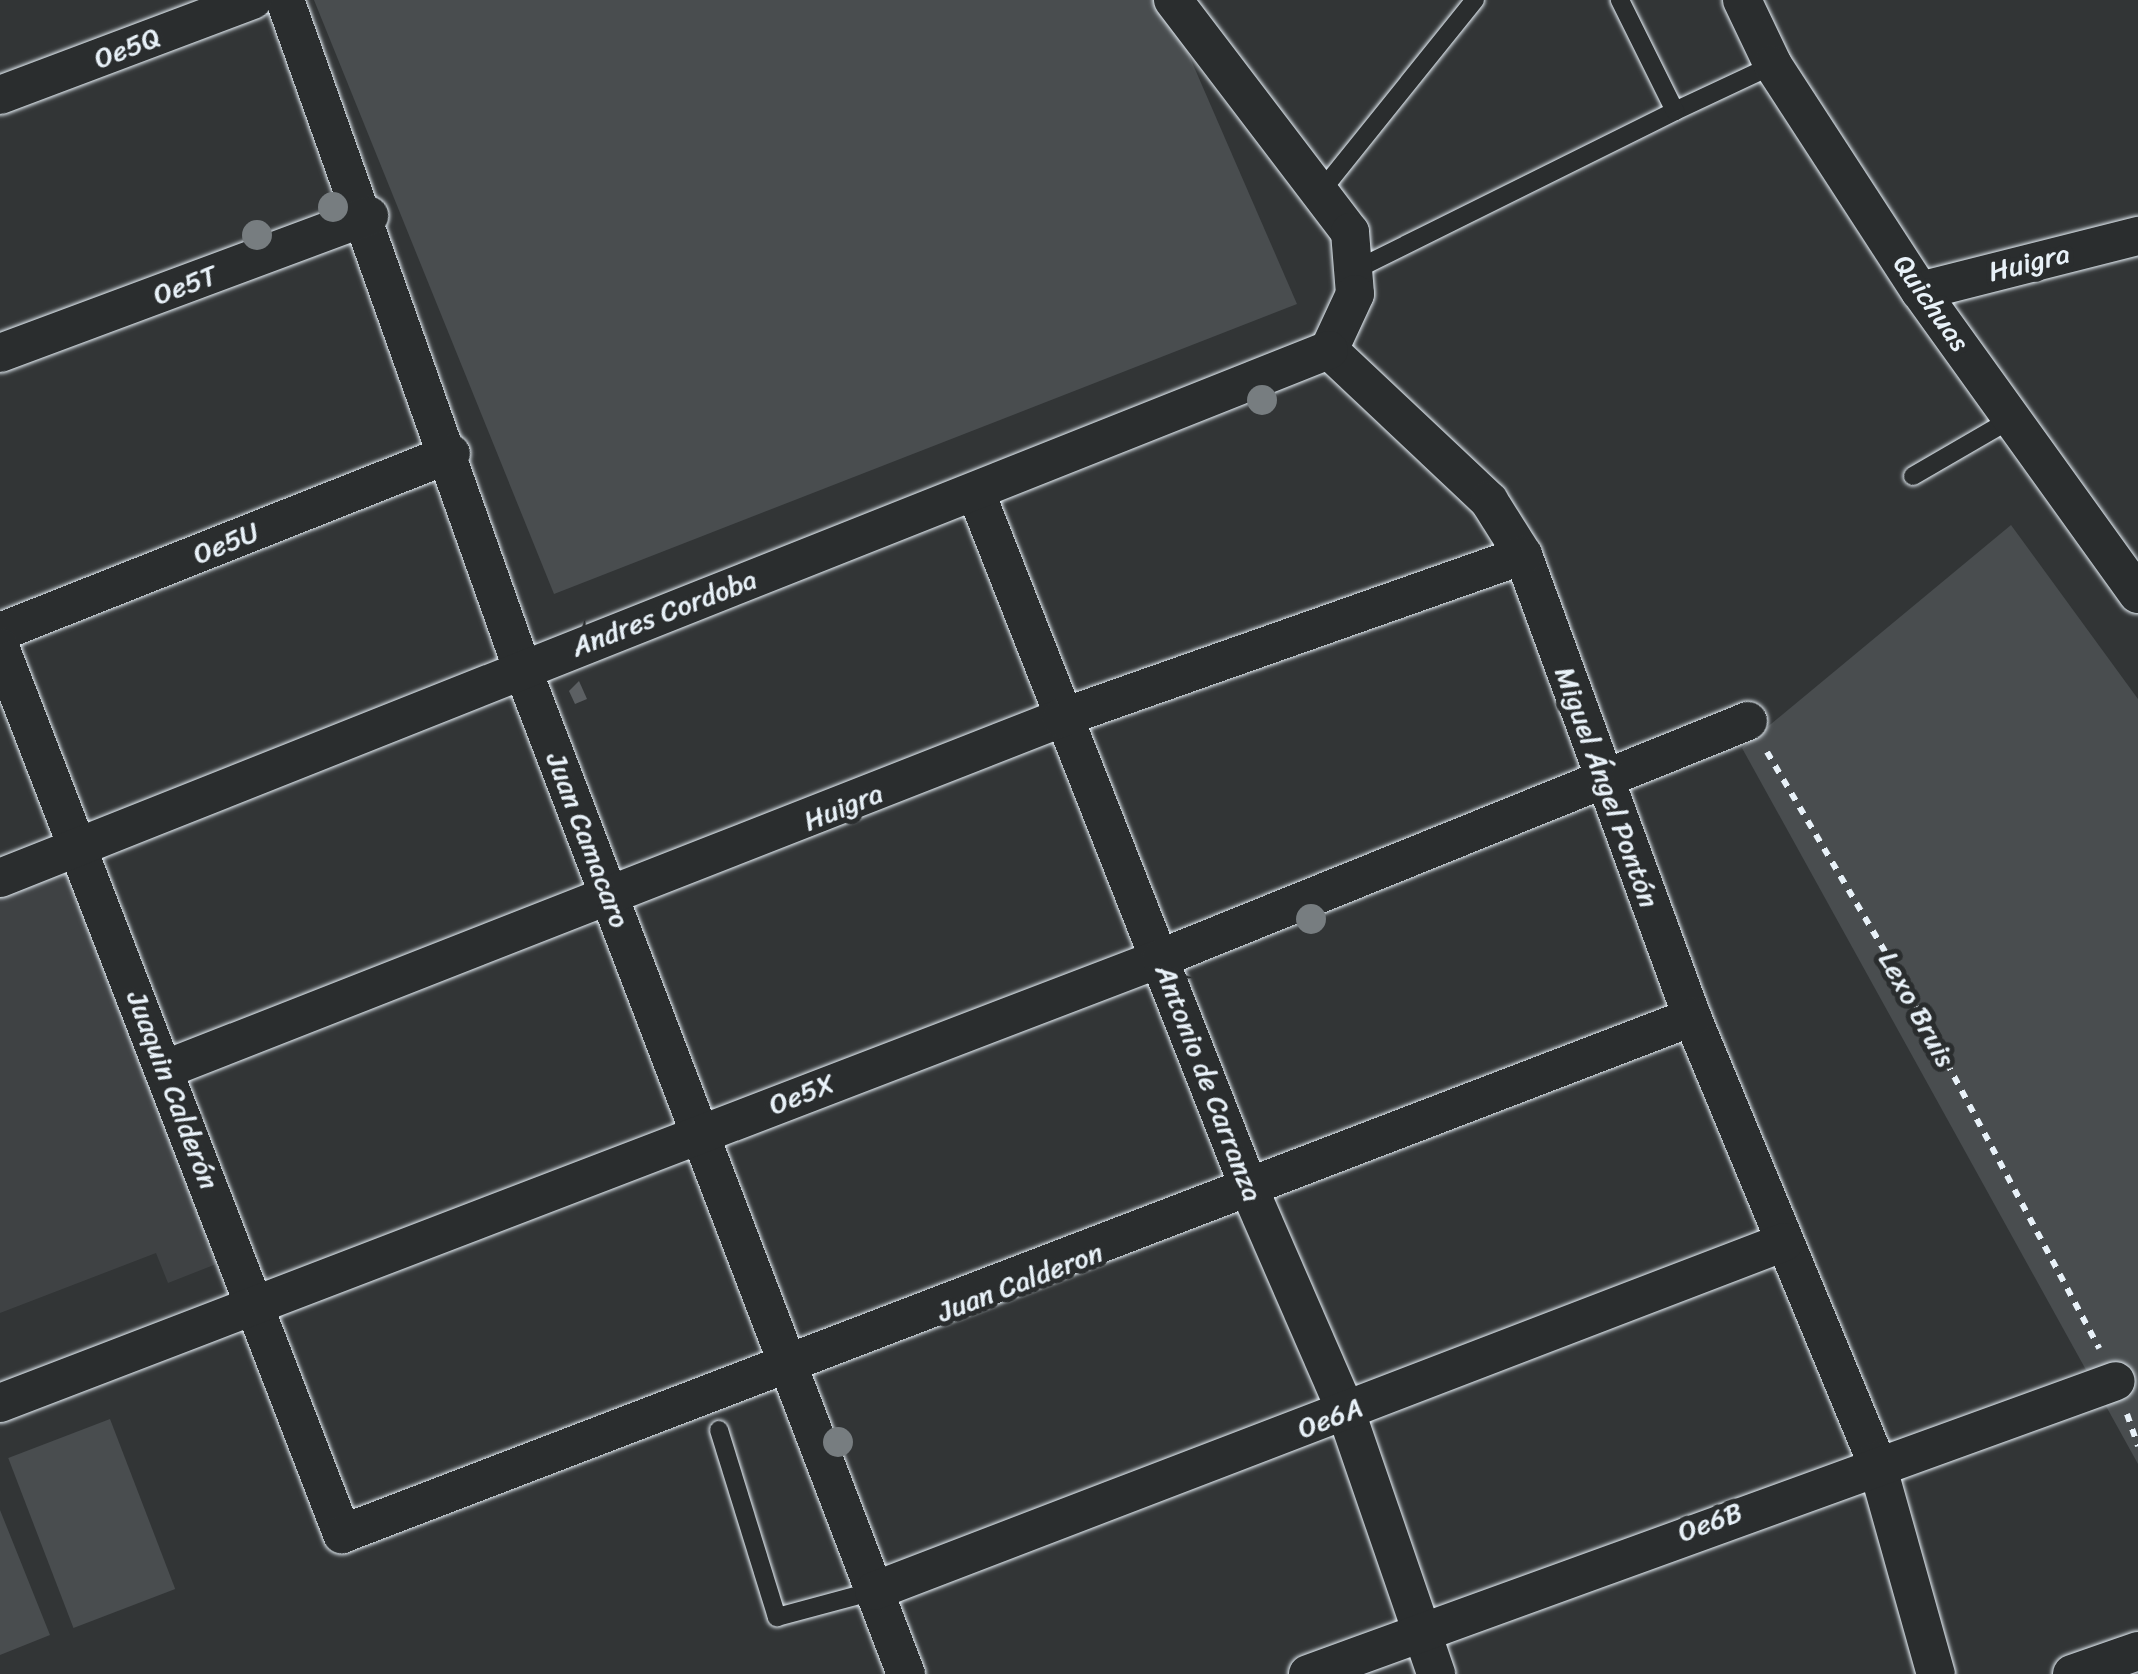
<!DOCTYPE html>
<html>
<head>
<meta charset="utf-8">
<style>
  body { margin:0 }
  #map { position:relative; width:2138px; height:1674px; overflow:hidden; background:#323536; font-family:Sriracha,sans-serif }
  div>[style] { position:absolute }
  .built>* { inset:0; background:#3f4244 }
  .green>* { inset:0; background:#494d4f; transform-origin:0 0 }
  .building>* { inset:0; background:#5c6063 }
  .path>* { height:6px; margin-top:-3px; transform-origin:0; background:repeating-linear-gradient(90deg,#e8f1f8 0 8px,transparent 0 16px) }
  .roads { filter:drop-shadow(0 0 2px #e8f1f8) drop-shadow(0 0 2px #e8f1f8) }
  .service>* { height:18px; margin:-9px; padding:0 9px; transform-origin:9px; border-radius:9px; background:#2a2d2e }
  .minor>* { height:38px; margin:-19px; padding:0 19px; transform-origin:19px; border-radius:19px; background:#2a2d2e }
  .trees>* { width:30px; height:30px; margin:-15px; border-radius:50%; background:#777d80 }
  span { translate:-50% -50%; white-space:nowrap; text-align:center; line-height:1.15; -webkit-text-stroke:10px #2a2d2e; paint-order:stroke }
  .street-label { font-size:28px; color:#e8f1f8 }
</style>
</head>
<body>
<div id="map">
  <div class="built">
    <div style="clip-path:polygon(68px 864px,224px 1261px,168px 1283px,156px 1253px,0 1313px,0 890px)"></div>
  </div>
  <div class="green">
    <div style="clip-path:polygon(314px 0,1165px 0,1297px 304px,554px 594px)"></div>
    <div style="clip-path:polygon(2011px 525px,2138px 699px,2138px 1464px,1742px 748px)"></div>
    <div style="left:110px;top:1419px;width:182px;height:109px;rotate:69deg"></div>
    <div style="clip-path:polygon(0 1510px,50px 1635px,0 1655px)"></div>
  </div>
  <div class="building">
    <div style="clip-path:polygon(579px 681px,587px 699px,575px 704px,569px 691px)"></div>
  </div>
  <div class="path">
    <div style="left:1767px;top:752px;width:279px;rotate:59.4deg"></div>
    <div style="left:1909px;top:992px;width:404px;rotate:61.9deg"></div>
    <div style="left:2127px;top:1414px;width:34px;rotate:71deg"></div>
  </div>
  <div class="roads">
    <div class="service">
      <div style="left:1675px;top:111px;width:108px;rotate:-25.1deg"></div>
      <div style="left:1322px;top:190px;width:244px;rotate:-51.2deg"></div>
      <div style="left:1353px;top:271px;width:360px;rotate:-26.4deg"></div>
      <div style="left:1675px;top:111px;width:124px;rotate:-116.4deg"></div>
      <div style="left:1913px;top:476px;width:116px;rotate:-30.1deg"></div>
      <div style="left:719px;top:1430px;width:196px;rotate:72.8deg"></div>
      <div style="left:777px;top:1617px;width:100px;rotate:-15deg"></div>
    </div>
    <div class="minor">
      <div style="left:285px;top:0;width:709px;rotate:70.47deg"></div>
      <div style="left:522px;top:668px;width:1077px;rotate:69.11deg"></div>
      <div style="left:1173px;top:0;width:292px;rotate:52.7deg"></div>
      <div style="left:1350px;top:232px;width:62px;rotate:85.4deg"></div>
      <div style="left:1355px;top:294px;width:62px;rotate:114.9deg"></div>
      <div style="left:1742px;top:0;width:72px;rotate:64.5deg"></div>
      <div style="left:1773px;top:65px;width:270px;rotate:57deg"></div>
      <div style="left:1920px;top:291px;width:373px;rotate:54.3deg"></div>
      <div style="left:0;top:95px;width:270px;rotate:-20.6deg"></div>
      <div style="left:1920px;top:291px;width:225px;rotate:-14.2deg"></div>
      <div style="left:1329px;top:350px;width:220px;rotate:43.3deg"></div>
      <div style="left:1489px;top:501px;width:64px;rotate:57.8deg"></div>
      <div style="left:1523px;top:555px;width:492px;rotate:69.9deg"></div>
      <div style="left:1692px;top:1017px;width:481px;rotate:67.5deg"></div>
      <div style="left:1876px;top:1461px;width:221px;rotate:74.3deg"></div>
      <div style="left:0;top:353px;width:394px;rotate:-20.4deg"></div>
      <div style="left:976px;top:493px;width:752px;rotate:68.55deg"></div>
      <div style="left:1251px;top:1193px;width:239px;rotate:66.5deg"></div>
      <div style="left:1346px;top:1412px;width:277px;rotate:71deg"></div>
      <div style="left:0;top:632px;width:485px;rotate:-21.6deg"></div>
      <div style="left:0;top:647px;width:951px;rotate:68.91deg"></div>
      <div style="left:342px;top:1534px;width:1446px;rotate:-20.95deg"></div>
      <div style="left:0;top:878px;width:1430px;rotate:-21.67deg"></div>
      <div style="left:166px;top:1069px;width:961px;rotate:-21.41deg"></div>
      <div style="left:1061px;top:718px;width:490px;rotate:-19.4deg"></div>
      <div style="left:0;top:1403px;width:1243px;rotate:-20.97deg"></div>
      <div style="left:1161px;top:958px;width:633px;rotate:-21.99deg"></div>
      <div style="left:874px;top:1591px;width:975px;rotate:-20.98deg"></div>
      <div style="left:1308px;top:1674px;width:859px;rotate:-19.93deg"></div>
      <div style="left:2072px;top:1674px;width:70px;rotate:-19.2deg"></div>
    </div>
  </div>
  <div class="trees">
    <div style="left:333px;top:207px"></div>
    <div style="left:257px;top:235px"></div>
    <div style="left:1262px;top:400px"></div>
    <div style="left:1311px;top:919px"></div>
    <div style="left:838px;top:1442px"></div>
  </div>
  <div class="street-label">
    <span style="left:127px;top:48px;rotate:-21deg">Oe5Q</span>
    <span style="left:2029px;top:263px;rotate:-14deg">Huigra</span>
    <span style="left:185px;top:285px;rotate:-20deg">Oe5T</span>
    <span style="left:1931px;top:303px;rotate:55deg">Quichuas</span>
    <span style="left:226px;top:543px;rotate:-22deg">Oe5U</span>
    <span style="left:664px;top:613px;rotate:-21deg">Andres Cordoba</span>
    <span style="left:1607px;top:787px;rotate:70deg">Miguel Ángel Pontón</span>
    <span style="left:843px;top:807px;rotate:-22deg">Huigra</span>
    <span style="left:588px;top:840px;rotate:69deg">Juan Camacaro</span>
    <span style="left:1917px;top:1009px;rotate:61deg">Lexo Bruis</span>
    <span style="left:1209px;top:1083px;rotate:69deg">Antonio de Carranza</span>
    <span style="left:173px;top:1090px;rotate:69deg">Juaquin Calderón</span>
    <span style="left:802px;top:1094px;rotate:-21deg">Oe5X</span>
    <span style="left:1020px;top:1282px;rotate:-21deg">Juan Calderon</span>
    <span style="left:1330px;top:1418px;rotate:-21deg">Oe6A</span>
    <span style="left:1710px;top:1522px;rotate:-20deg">Oe6B</span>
  </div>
</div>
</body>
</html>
